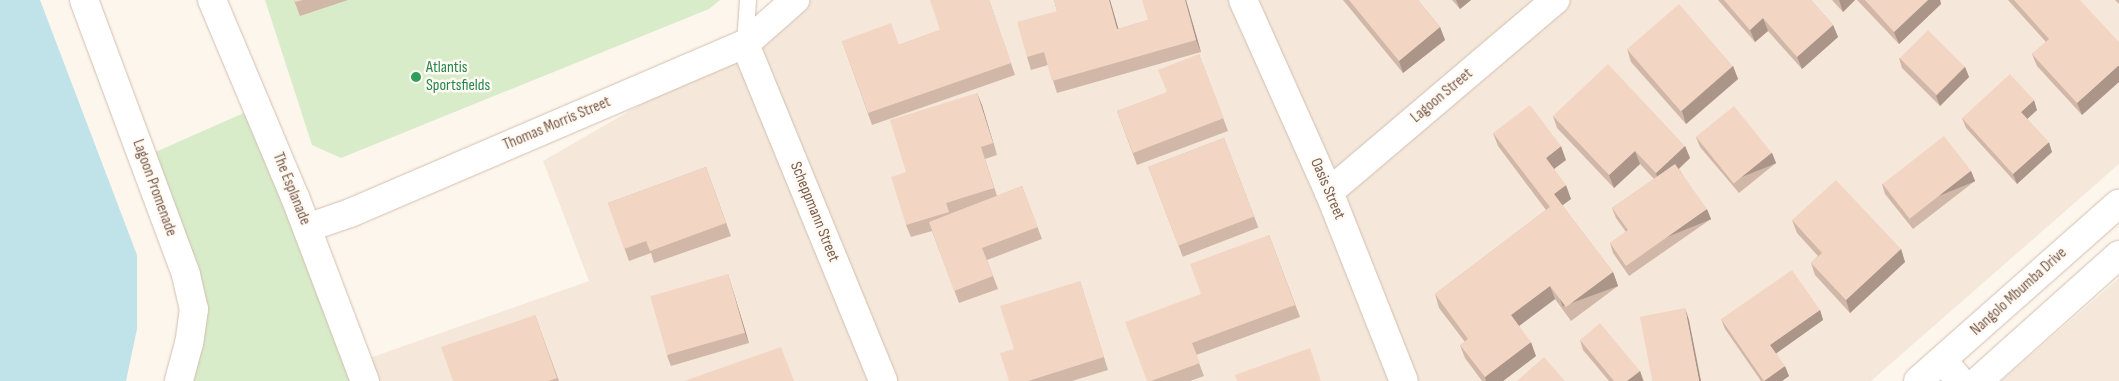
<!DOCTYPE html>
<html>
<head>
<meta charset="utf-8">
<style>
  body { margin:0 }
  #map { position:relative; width:2119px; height:381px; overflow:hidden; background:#fdf6ec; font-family:"Sofia Sans Condensed",sans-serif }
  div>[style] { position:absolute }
  .residential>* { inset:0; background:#f5e8da }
  .green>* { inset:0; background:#d8ecc9 }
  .water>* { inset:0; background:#bfe3e8 }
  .roads { filter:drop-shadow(0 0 1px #d1beb0) drop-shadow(0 0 1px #d1beb0) }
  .lane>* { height:16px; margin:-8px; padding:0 8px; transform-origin:8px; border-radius:8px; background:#fff }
  .street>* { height:28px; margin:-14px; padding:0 14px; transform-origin:14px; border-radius:14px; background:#fff }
  .secondary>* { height:28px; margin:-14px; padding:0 14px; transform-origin:14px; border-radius:14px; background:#fff }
  .wall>* { inset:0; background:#d1b7a8; transform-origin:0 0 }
  .shaded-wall>* { inset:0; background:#aa9588; transform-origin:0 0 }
  .building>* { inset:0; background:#f3d5c3; transform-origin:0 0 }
  .dots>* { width:14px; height:14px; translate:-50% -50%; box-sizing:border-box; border:2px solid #fffaf3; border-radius:50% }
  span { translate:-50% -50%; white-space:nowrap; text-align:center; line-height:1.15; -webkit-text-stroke:5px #fffaf3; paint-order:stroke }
  .leisure-label { font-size:16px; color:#27864d }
  .left { translate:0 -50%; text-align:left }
  .street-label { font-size:16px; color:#7a5c4d }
</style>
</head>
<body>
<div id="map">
  <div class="residential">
    <div style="clip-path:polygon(795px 0,2119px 0,2119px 164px,1871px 381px,365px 381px,358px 362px,589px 281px,543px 161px,745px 44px)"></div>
    <div style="clip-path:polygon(2119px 278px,2119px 381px,2001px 381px)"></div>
  </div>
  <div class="green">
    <div style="clip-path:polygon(265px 0,720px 0,709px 9px,341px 158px,312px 145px)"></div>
    <div style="clip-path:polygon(257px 107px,361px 381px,179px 381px,189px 343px,142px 158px)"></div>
  </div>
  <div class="water">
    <div style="clip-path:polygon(0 0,40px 0,137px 255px,137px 329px,126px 381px,0 381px)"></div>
  </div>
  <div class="roads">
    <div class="lane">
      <div style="left:745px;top:44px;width:44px;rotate:-86.1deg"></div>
    </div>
    <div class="street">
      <div style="left:84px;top:0;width:293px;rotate:69.6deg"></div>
      <div style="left:186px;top:275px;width:35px;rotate:77deg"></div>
      <div style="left:194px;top:309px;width:34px;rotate:98deg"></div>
      <div style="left:189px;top:343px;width:39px;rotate:105deg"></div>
      <div style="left:212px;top:0;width:214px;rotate:67.2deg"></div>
      <div style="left:295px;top:197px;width:197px;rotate:69.2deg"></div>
      <div style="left:1243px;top:0;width:210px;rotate:65.9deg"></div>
      <div style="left:1329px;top:192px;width:203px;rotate:68.4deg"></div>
      <div style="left:745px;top:44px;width:364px;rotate:67.7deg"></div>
      <div style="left:1329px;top:192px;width:297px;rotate:-40.3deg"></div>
      <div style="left:307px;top:228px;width:46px;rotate:-19.2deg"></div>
      <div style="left:350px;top:213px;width:430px;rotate:-23.2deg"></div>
      <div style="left:745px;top:44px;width:67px;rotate:-41.3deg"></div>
      <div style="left:1943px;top:360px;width:27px;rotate:51deg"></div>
    </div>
    <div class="secondary">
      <div style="left:1918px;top:381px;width:268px;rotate:-41.5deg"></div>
      <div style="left:1978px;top:381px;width:189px;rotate:-41.8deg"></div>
    </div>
  </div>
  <div class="wall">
    <div style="clip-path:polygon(294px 0,348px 0,300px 16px)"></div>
    <div style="clip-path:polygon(989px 0,1015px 75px,872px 125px,842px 41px,899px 45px,940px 30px)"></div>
    <div style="clip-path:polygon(1054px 0,1110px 0,1118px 29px,1148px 20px,1186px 0,1201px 52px,1057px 93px,1048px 65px,1031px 70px,1027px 57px,1057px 11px)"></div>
    <div style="clip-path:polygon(1343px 0,1418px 0,1440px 27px,1445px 40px,1403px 73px)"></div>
    <div style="clip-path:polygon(1452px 0,1471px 0,1460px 9px)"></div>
    <div style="clip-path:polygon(1718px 0,1811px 0,1833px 25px,1838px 37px,1802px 69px,1768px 31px,1755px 42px)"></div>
    <div style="clip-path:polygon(1832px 0,1855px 0,1843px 12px)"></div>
    <div style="clip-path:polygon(1857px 0,1940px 0,1941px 4px,1899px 44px)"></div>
    <div style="clip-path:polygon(2008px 0,2080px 0,2082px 115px,2037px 66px,2032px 54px,2046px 42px)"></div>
    <div style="clip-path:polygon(2115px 0,2119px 0,2119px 4px)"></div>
    <div style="clip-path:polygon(1627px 49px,1733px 66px,1738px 79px,1686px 124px,1631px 62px)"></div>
    <div style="clip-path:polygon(1199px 54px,1228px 131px,1137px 165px,1117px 111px,1166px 93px)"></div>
    <div style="clip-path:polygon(1899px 58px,1965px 67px,1969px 77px,1940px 106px,1902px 68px)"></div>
    <div style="clip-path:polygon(977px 93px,997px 155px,985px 159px,997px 196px,1022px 186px,1042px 239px,987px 260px,998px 289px,959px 303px,932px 231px,911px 237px,906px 225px,906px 172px)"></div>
    <div style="clip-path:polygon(2037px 110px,2027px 119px,2052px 152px,2017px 184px,1966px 128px,1962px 118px)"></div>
    <div style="clip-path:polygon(1553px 116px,1685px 146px,1690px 158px,1679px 169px,1711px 219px,1629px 276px,1613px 253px,1610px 243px,1626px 232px,1616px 218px,1612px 208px,1654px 179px,1640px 164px,1614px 188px,1557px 128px)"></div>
    <div style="clip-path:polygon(1493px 133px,1566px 160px,1554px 169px,1571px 199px,1562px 205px,1613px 272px,1618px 286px,1571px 321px,1555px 299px,1519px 326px,1536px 356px,1503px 381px,1482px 381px,1465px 358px,1460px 345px,1465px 342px,1439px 308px,1435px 294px,1546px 210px,1498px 146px)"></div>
    <div style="clip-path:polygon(1696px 137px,1772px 153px,1776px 163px,1739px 193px,1700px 147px)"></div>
    <div style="left:1224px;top:138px;width:96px;height:81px;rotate:69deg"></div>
    <div style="clip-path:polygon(706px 167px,731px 236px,654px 263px,651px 253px,629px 261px,608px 203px)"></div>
    <div style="clip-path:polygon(1971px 171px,1975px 181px,1913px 229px,1885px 194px,1882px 184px)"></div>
    <div style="clip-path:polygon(1792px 220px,1901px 249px,1905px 262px,1850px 313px,1815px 275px,1811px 263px,1818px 256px,1797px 233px)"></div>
    <div style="clip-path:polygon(1269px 235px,1300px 317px,1196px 355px,1204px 376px,1190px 381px,1147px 381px,1201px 294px)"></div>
    <div style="clip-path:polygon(728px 274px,749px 343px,671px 366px,667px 356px)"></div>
    <div style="clip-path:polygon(1080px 281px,1108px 370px,1072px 381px,1009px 381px,1014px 349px)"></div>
    <div style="clip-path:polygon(1820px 310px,1823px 320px,1776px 353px,1789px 376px,1782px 381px,1761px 381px,1725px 329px,1721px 319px)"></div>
    <div style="clip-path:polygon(535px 315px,559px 381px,453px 381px)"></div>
    <div style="clip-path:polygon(1580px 340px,1640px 371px,1644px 381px,1609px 381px,1583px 350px)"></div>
  </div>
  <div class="shaded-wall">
    <div style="clip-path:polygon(1109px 0,1110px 0,1122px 41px,1117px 29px)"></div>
    <div style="clip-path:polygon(1185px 0,1186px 0,1201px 52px,1196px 40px)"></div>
    <div style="clip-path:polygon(1456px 0,1471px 0,1460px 9px)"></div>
    <div style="clip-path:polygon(1839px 0,1855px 0,1843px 12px)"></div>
    <div style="clip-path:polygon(1928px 0,1940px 0,1941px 4px,1899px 44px,1894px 32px)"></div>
    <div style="clip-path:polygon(1763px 18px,1768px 31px,1755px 42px,1750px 30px)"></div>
    <div style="clip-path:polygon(1833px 25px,1838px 37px,1802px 69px,1797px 57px)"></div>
    <div style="clip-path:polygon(1440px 27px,1445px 40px,1403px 73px,1399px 61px)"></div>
    <div style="clip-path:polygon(2119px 65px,2119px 82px,2082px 115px,2077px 103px)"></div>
    <div style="clip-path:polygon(1733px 66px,1738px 79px,1686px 124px,1682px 111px)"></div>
    <div style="clip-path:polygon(1965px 67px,1969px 77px,1940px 106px,1936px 96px)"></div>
    <div style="clip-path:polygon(977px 93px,982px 105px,997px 155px,993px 143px)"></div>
    <div style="clip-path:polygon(2034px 100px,2037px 110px,2024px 122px,2021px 112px)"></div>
    <div style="clip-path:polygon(2049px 142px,2052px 152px,2017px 184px,2013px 174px)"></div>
    <div style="clip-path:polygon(1561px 146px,1566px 160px,1551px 171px,1546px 158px)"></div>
    <div style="clip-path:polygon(1685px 146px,1690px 158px,1660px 186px,1656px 173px)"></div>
    <div style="clip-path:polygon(1635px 151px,1640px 164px,1614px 188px,1609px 175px)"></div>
    <div style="left:1772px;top:153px;width:11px;height:48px;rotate:68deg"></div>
    <div style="left:1971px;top:171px;width:11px;height:78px;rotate:68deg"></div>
    <div style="clip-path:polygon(1566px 185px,1571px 199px,1559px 208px,1554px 194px)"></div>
    <div style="left:1707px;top:209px;width:11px;height:99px;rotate:68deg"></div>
    <div style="clip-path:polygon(1901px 249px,1905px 262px,1850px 313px,1846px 300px)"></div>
    <div style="left:1613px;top:272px;width:15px;height:59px;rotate:70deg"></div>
    <div style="clip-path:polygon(728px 274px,731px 284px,749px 343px,745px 333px)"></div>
    <div style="clip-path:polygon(1550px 286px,1555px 299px,1515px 329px,1511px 315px)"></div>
    <div style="clip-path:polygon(1685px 308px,1689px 320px,1701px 381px,1699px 381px)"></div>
    <div style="clip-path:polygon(1820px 310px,1823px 320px,1774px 355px,1770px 345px)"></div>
    <div style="clip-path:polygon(1531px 342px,1536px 356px,1503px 381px,1486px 381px,1485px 377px)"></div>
    <div style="clip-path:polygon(1785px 366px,1789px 376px,1782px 381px,1764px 381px)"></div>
    <div style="clip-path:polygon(1640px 371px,1643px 381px,1627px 381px)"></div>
  </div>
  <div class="building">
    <div style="clip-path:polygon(294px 0,303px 0,295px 2px)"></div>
    <div style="clip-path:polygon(930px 0,989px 0,1011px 63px,868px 113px,842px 41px,891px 23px,899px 45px,940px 30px)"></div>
    <div style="clip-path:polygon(1054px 0,1109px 0,1117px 29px,1148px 20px,1142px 0,1185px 0,1196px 40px,1052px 81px,1044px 52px,1027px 57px,1017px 22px,1057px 11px)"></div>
    <div style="clip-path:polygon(1349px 0,1418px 0,1440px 27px,1399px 61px)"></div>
    <div style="clip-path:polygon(1724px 0,1811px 0,1833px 25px,1797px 57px,1763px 18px,1750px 30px)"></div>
    <div style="clip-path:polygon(1865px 0,1928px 0,1894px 32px)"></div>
    <div style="clip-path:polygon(2014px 0,2080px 0,2119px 42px,2119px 65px,2077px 103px,2032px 54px,2049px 39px)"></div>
    <div style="left:1679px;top:4px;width:82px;height:69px;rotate:49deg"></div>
    <div style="left:1928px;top:30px;width:52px;height:40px;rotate:45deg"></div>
    <div style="clip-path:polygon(1199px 54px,1224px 118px,1133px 153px,1117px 111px,1167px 92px,1158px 70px)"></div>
    <div style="clip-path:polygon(1608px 64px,1685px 146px,1656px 173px,1635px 151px,1609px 175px,1553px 116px)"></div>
    <div style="clip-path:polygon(2010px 74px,2034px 100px,2021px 112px,2049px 142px,2013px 174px,1962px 118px)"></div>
    <div style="clip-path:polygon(977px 93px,993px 143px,981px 147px,994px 188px,946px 203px,949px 212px,906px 225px,891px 177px,906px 172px,890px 120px)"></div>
    <div style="clip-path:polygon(1530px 105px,1561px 146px,1546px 158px,1566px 185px,1554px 194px,1613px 272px,1566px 307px,1550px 286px,1511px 315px,1531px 342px,1485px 377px,1460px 345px,1468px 339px,1435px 294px,1550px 207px,1493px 133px)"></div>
    <div style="left:1734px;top:106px;width:60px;height:49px;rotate:51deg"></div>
    <div style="left:1944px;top:136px;width:44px;height:78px;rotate:52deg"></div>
    <div style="left:1224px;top:138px;width:84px;height:81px;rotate:69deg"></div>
    <div style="clip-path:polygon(1675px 164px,1707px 209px,1626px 266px,1610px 243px,1628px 230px,1612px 208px)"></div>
    <div style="clip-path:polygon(706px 167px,726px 223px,650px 251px,646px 241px,624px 249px,608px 203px)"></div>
    <div style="clip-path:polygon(1836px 180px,1901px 249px,1846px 300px,1811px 263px,1822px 253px,1792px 220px)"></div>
    <div style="clip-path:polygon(1022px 186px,1038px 227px,982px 248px,993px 276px,954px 291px,929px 222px)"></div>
    <div style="clip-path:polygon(1269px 235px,1295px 305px,1192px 343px,1200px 363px,1151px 381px,1147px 381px,1125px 322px,1201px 294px,1190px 264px)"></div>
    <div style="clip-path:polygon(1792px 270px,1820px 310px,1770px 345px,1785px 366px,1764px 381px,1721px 319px)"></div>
    <div style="left:728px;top:274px;width:61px;height:81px;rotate:74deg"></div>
    <div style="clip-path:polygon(1080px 281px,1104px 357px,1028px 381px,1009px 381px,1000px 353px,1014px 349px,1000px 306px)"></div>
    <div style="left:1685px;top:308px;width:74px;height:46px;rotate:79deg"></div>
    <div style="clip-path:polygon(535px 315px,557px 378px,548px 381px,453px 381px,441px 347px)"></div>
    <div style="clip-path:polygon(1600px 323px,1640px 371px,1627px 381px,1614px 381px,1580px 340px)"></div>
    <div style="clip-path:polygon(781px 347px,794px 381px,684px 381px)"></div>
    <div style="clip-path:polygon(1310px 348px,1321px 381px,1237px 381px,1235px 375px)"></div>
    <div style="clip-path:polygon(1544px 357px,1565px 381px,1517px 381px)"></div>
  </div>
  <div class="dots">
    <div style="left:416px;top:77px;background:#2e9e5b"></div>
  </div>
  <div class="leisure-label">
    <span class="left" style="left:426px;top:77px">Atlantis<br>Sportsfields</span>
  </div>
  <div class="street-label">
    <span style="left:1442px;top:96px;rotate:-40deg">Lagoon Street</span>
    <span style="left:557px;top:124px;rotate:-23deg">Thomas Morris Street</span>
    <span style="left:154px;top:188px;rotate:70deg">Lagoon Promenade</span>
    <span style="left:291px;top:189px;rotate:68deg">The Esplanade</span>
    <span style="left:1327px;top:189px;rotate:67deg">Oasis Street</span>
    <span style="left:814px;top:212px;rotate:68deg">Scheppmann Street</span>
    <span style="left:2019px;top:292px;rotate:-42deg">Nangolo Mbumba Drive</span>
  </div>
</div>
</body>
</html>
